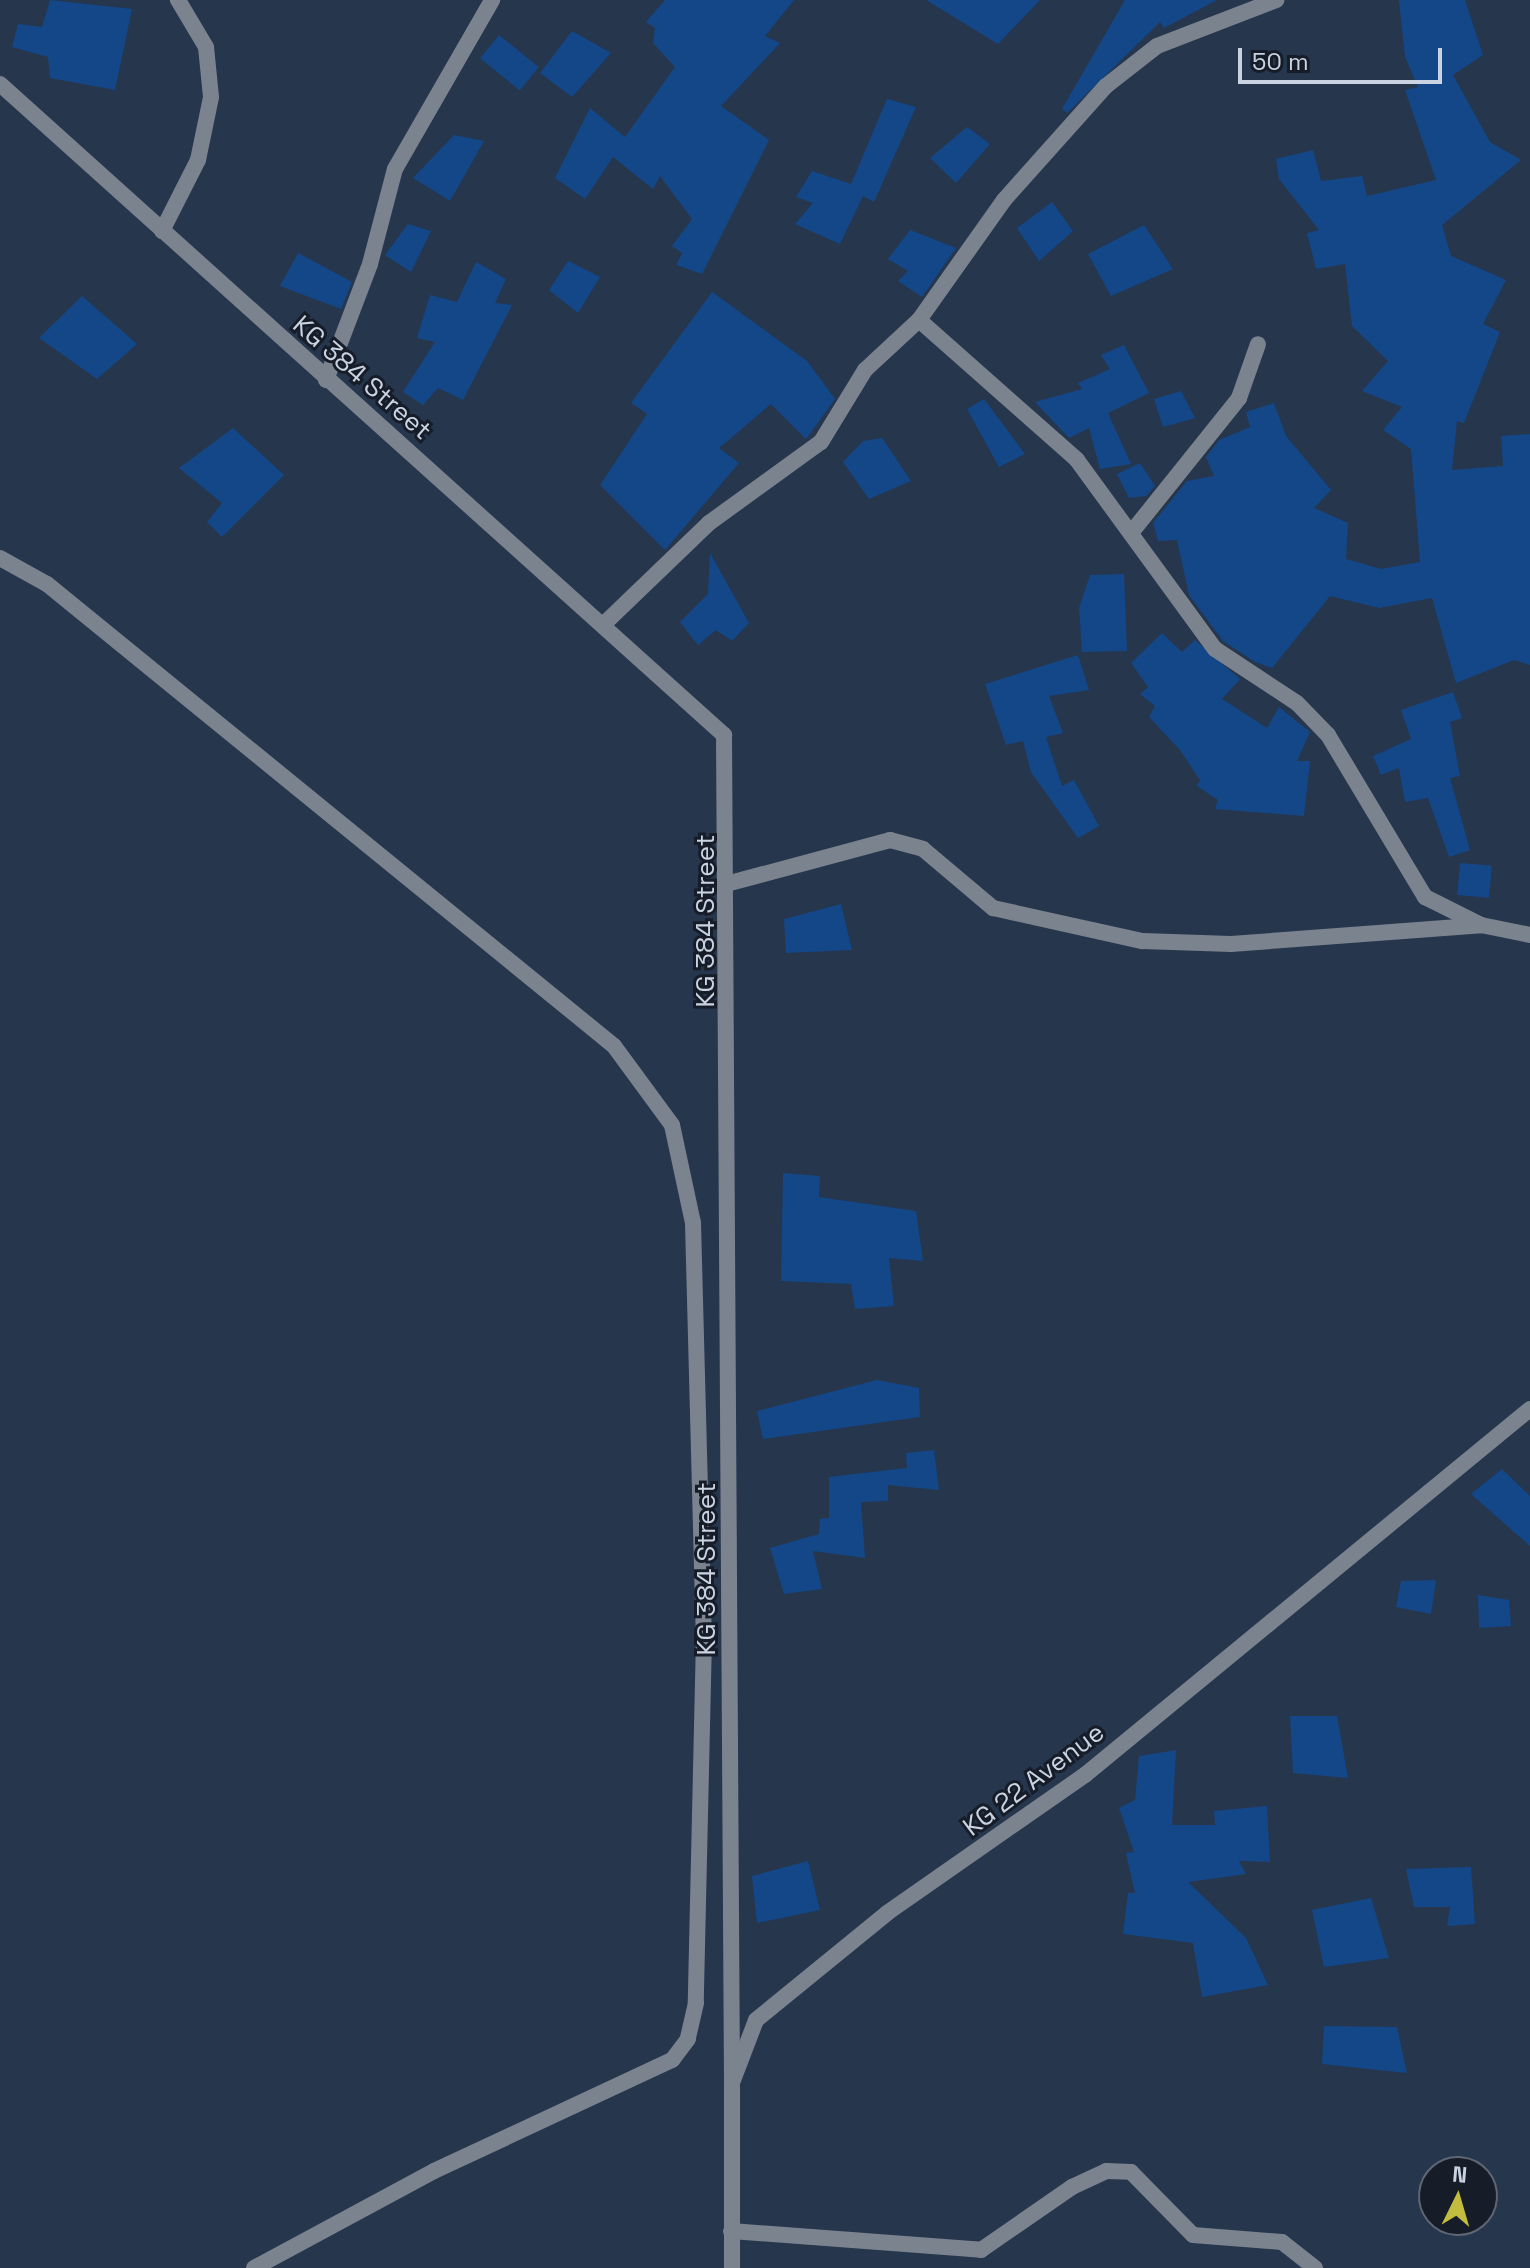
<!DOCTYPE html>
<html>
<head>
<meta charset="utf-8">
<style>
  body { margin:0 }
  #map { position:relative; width:1530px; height:2268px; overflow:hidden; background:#26364d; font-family:"Space Grotesk",sans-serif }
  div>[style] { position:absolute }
  .building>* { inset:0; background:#144788; transform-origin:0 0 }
  .service>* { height:16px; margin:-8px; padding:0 8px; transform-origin:8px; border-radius:8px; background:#7b838f }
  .minor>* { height:16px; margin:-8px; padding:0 8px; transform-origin:8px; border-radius:8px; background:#7b838f }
  .tertiary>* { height:16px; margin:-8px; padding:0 8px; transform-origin:8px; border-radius:8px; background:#7b838f }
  span { translate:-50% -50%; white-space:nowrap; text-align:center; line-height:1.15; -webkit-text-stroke:6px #161d28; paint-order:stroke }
  .street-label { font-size:26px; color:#c9d3e2 }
  .north { position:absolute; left:1418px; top:2156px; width:80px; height:80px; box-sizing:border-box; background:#161d28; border:2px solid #5e6672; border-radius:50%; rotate:5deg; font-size:22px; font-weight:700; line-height:32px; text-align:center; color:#c9d3e2 }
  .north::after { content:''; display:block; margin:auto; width:28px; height:36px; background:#c2bd3f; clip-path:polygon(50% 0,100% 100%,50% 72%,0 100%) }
  .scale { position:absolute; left:1238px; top:48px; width:204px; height:36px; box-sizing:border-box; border:4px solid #c9d3e2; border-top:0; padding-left:10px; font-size:24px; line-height:28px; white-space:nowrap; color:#c9d3e2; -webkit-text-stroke:6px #161d28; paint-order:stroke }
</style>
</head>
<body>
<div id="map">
  <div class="building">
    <div style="clip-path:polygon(50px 0,132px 9px,115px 90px,50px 78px,48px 57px,12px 47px,18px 24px,42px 27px)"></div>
    <div style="clip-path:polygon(665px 0,794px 0,765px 36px,780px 43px,721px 106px,769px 140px,702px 274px,676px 265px,682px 253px,672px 246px,692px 219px,660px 176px,653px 189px,613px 157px,585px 199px,555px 178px,590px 108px,625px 137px,675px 67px,653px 43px,655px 28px,646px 22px)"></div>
    <div style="clip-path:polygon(926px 0,1040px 0,998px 44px)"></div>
    <div style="clip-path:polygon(1125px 0,1217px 0,1164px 28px,1160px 22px,1067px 113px,1062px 109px)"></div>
    <div style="clip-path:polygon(1399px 0,1465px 0,1483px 55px,1453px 75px,1490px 142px,1521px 160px,1442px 225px,1451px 256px,1506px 280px,1483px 324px,1500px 332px,1464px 423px,1457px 421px,1452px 470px,1503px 466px,1501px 436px,1530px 434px,1530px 665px,1514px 660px,1456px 683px,1432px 598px,1379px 608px,1330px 596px,1272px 668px,1255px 662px,1223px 641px,1189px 595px,1177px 540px,1158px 541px,1153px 523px,1187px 481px,1214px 476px,1206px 457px,1219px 440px,1250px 427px,1246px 412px,1274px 403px,1286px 436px,1331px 490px,1314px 508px,1348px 523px,1346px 559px,1381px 569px,1420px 562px,1411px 449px,1383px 430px,1402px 407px,1362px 391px,1388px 361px,1352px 326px,1345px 264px,1316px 269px,1307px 233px,1319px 230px,1279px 179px,1276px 159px,1313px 150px,1321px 181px,1362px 176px,1367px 196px,1436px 180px,1405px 90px,1418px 87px,1405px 57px)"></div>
    <div style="clip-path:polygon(572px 31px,611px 53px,572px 97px,540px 73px)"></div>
    <div style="left:499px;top:35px;width:51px;height:30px;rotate:39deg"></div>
    <div style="clip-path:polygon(887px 99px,916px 107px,874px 202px,863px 196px,840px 244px,795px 224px,813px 203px,796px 197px,812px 171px,851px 184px)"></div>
    <div style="clip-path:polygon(967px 127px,990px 144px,956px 183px,930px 158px)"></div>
    <div style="clip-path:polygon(454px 135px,484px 141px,450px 201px,413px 178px)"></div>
    <div style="clip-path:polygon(1052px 202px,1073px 231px,1039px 261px,1017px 228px)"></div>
    <div style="clip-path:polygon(408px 224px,431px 231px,411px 272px,385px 255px)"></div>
    <div style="clip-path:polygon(1144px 225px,1173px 269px,1111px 296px,1088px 254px)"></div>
    <div style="clip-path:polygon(910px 230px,956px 248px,922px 297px,898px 281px,908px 271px,888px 259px)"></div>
    <div style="clip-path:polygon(298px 253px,352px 282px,341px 309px,280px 286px)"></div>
    <div style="clip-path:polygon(568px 261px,600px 277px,578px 313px,549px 290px)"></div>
    <div style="clip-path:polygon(476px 262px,506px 279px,495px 303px,512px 305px,463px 400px,438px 388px,423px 405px,403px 392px,435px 342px,417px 338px,430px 295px,457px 302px)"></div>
    <div style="clip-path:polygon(712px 292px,807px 361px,835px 399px,806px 439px,771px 404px,719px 448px,739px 463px,665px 550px,600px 485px,647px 414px,631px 403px)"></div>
    <div style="clip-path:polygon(82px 296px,137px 344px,97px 379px,39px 338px)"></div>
    <div style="clip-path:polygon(1124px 345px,1149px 393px,1108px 413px,1131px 464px,1100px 469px,1089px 428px,1069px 438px,1035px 402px,1082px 389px,1078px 383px,1110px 369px,1101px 355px)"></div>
    <div style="clip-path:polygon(1181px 391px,1195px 418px,1163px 427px,1154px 399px)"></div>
    <div style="clip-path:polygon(984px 399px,1025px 454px,999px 467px,967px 409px)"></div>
    <div style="clip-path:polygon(233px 428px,284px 475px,222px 537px,207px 522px,222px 503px,179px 468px)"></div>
    <div style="clip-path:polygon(882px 438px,911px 481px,869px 499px,843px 462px,863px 441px)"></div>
    <div style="clip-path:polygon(1140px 463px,1155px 486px,1146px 496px,1129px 498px,1117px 474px)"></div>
    <div style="clip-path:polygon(710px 553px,749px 623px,732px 641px,716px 630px,698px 645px,680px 622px,708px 594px)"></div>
    <div style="clip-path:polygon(1124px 574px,1127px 651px,1082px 652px,1079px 608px,1090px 575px)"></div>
    <div style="clip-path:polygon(1162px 633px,1182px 652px,1195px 640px,1240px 679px,1222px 699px,1267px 728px,1279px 707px,1310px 732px,1297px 761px,1310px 761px,1304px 816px,1215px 809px,1218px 800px,1197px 786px,1200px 780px,1180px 750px,1149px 717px,1155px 706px,1140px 694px,1148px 687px,1131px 663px)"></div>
    <div style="clip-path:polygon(1078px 655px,1089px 690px,1049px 696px,1063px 733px,1046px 737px,1062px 786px,1074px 780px,1099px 826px,1078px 838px,1031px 772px,1023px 741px,1006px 745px,985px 684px)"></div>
    <div style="clip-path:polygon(1453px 692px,1462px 718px,1450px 722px,1460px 776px,1450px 778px,1470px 850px,1449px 857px,1428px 798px,1405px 802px,1399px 768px,1381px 775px,1373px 756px,1411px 739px,1401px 710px)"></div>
    <div style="left:1460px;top:863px;width:32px;height:32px;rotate:5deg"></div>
    <div style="clip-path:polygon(841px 904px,852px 950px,786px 953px,784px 919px)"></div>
    <div style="clip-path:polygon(783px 1173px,820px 1176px,819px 1197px,916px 1211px,923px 1261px,889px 1258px,894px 1306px,855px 1309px,851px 1284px,781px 1281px)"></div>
    <div style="clip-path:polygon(877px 1380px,919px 1388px,920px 1417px,763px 1439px,757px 1411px)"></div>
    <div style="clip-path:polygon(934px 1450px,939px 1490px,888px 1485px,888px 1501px,861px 1502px,865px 1558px,813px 1551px,822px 1589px,784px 1594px,770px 1548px,819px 1534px,820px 1519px,829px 1518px,829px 1477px,907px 1468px,906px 1453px)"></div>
    <div style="clip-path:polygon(1502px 1469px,1530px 1496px,1530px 1546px,1471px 1494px)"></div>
    <div style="clip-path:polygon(1436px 1580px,1431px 1614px,1396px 1607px,1401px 1581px)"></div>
    <div style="clip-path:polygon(1478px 1595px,1509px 1600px,1511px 1626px,1479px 1628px)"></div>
    <div style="clip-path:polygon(1290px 1716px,1337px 1716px,1348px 1778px,1293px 1773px)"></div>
    <div style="clip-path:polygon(1176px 1750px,1172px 1825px,1215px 1825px,1214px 1811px,1267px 1806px,1270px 1862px,1239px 1861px,1246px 1874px,1188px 1882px,1246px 1938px,1268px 1985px,1202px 1997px,1193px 1943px,1123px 1934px,1128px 1893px,1135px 1893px,1126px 1853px,1134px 1852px,1119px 1808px,1135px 1800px,1139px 1756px)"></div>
    <div style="clip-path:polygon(808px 1861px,820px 1910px,757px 1923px,752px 1876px)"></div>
    <div style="clip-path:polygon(1471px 1867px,1475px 1924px,1447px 1926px,1450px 1907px,1414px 1907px,1406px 1869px)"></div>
    <div style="clip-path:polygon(1371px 1898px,1389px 1958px,1324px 1967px,1312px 1910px)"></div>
    <div style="clip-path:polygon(1324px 2026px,1397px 2027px,1407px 2073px,1322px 2064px)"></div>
  </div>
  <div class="service">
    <div style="left:0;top:558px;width:54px;rotate:29deg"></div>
    <div style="left:47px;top:584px;width:731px;rotate:39.17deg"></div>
    <div style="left:614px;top:1046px;width:98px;rotate:53.7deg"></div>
    <div style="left:672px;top:1125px;width:100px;rotate:77.9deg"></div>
    <div style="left:693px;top:1223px;width:415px;rotate:88.5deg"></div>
    <div style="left:704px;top:1638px;width:365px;rotate:91.3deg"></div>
    <div style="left:696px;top:2003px;width:37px;rotate:103deg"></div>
    <div style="left:688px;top:2039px;width:26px;rotate:127deg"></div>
  </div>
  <div class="minor">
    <div style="left:0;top:84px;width:974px;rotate:41.96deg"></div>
    <div style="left:724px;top:735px;width:1346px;rotate:89.66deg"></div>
    <div style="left:162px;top:231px;width:80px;rotate:-63.1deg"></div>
    <div style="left:198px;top:160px;width:64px;rotate:-78.3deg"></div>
    <div style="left:211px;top:97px;width:50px;rotate:-95.7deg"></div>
    <div style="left:206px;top:47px;width:55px;rotate:-120.8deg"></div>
    <div style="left:919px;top:320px;width:211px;rotate:41.5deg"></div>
    <div style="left:1077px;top:460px;width:234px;rotate:53.9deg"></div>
    <div style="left:1215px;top:649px;width:98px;rotate:33.4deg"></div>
    <div style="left:1297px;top:703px;width:45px;rotate:45.9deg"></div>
    <div style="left:1328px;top:735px;width:189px;rotate:59.1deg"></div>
    <div style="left:1425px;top:897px;width:63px;rotate:26.6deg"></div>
    <div style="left:1481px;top:925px;width:50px;rotate:11.5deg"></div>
    <div style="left:326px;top:380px;width:124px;rotate:-69.2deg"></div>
    <div style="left:370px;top:264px;width:98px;rotate:-75.3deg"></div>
    <div style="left:395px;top:169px;width:195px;rotate:-60.1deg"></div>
    <div style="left:1131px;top:533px;width:173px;rotate:-51.3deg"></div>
    <div style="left:1239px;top:398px;width:57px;rotate:-70.6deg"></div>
    <div style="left:605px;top:623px;width:144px;rotate:-43.9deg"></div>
    <div style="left:709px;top:523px;width:138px;rotate:-35.9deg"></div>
    <div style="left:821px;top:442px;width:84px;rotate:-58.6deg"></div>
    <div style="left:865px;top:370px;width:74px;rotate:-42.8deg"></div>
    <div style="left:919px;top:320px;width:147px;rotate:-54.7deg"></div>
    <div style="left:1004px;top:200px;width:153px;rotate:-48.2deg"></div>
    <div style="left:1106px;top:86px;width:65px;rotate:-38.1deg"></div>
    <div style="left:1157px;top:46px;width:128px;rotate:-21.1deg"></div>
    <div style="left:730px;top:883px;width:166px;rotate:-15deg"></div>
    <div style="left:890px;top:840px;width:34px;rotate:15deg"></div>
    <div style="left:923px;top:849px;width:92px;rotate:40.1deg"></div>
    <div style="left:993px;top:908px;width:153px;rotate:12.5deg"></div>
    <div style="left:1142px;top:941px;width:89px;rotate:1.9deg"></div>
    <div style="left:1231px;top:944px;width:251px;rotate:-4.3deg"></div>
    <div style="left:731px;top:2231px;width:251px;rotate:4.3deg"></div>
    <div style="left:981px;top:2250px;width:111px;rotate:-34.7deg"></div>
    <div style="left:1072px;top:2187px;width:38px;rotate:-25deg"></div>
    <div style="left:1106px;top:2171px;width:25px;rotate:2deg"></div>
    <div style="left:1131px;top:2172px;width:88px;rotate:45.5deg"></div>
    <div style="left:1193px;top:2235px;width:89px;rotate:4.5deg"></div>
    <div style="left:1282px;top:2242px;width:42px;rotate:38.2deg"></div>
    <div style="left:254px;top:2268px;width:204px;rotate:-28.3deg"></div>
    <div style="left:434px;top:2171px;width:263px;rotate:-25deg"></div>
  </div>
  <div class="tertiary">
    <div style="left:732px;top:2268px;width:185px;rotate:-90deg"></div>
    <div style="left:732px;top:2083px;width:67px;rotate:-69.1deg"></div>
    <div style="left:756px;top:2020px;width:169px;rotate:-39.2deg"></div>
    <div style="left:887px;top:1913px;width:241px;rotate:-34.9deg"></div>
    <div style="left:1085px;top:1775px;width:576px;rotate:-39.44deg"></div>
  </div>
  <div class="street-label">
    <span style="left:362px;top:378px;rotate:41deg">KG 384 Street</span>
    <span style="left:706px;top:921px;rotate:-90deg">KG 384 Street</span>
    <span style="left:707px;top:1569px;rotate:-90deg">KG 384 Street</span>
    <span style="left:1034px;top:1780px;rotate:-37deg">KG 22 Avenue</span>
  </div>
  <div class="north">N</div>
  <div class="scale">50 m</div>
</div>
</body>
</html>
